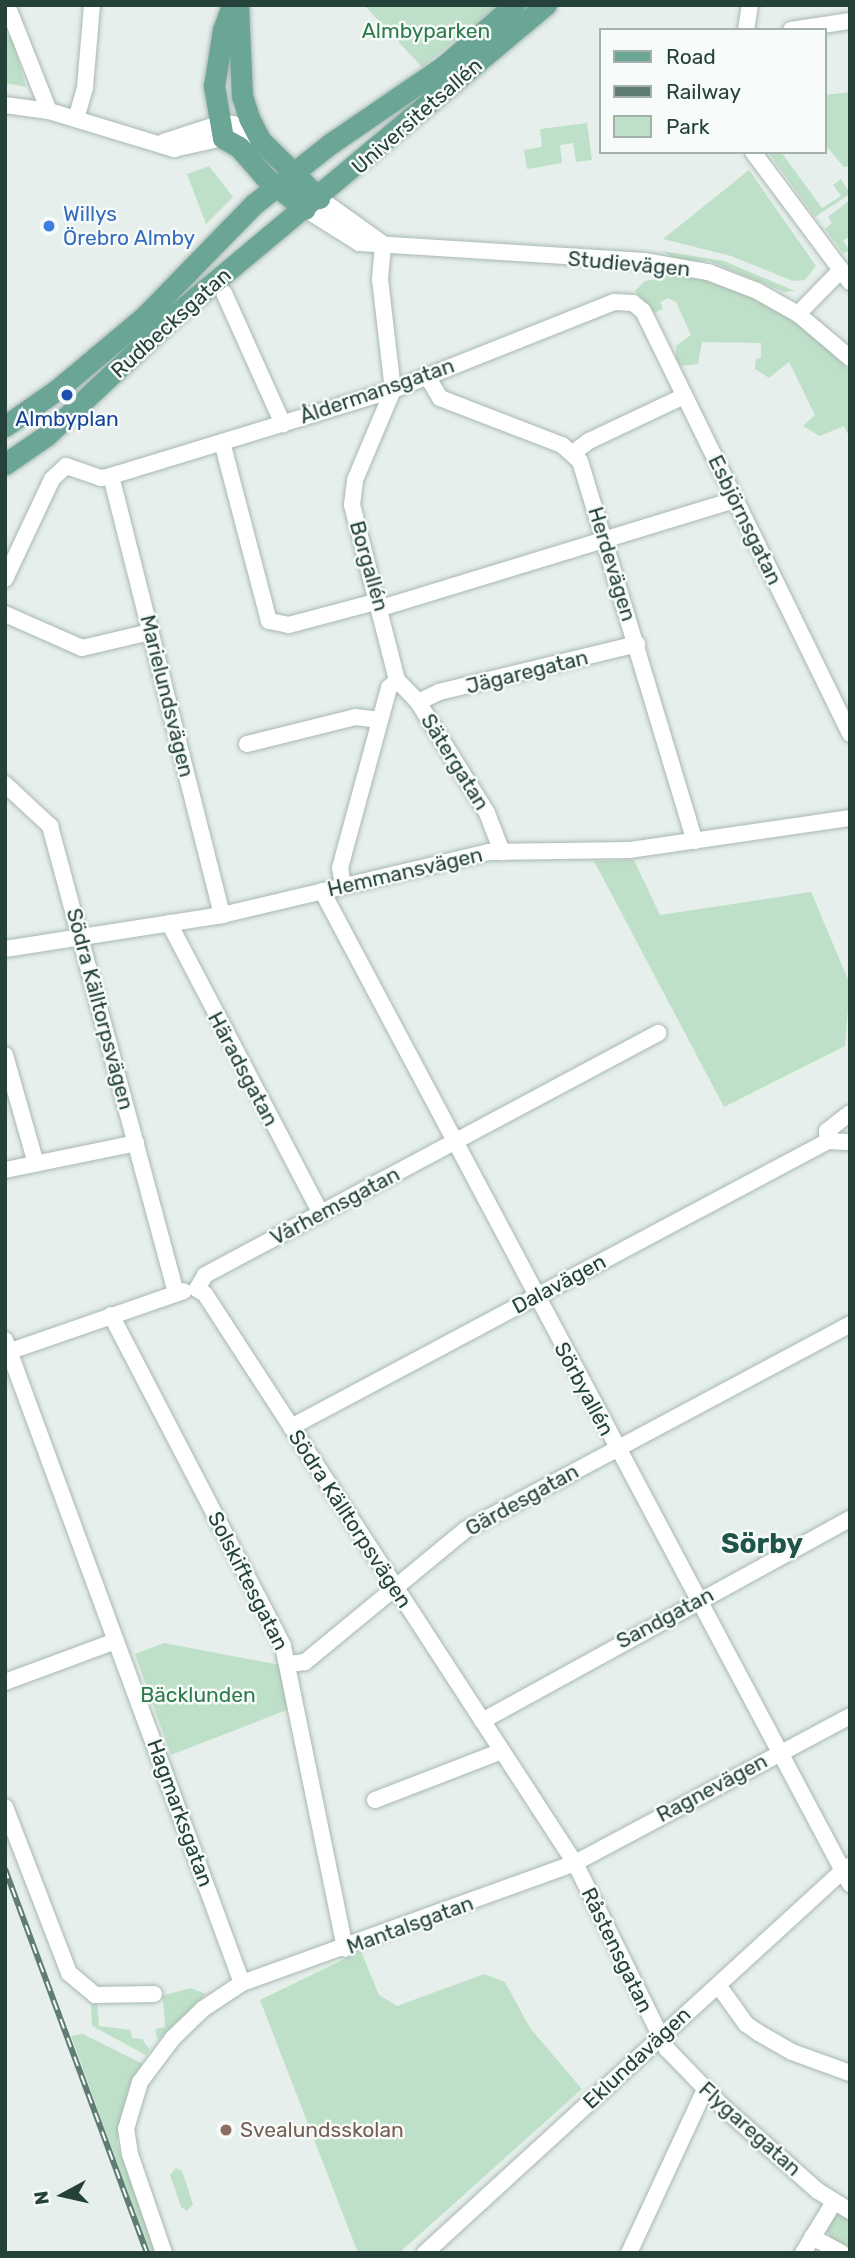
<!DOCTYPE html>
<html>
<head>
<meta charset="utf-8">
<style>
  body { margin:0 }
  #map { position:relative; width:855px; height:2258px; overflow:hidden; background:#e6efeb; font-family:Rubik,sans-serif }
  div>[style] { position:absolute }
  .green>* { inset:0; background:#bfe0c8 }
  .roads { filter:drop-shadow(0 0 2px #a8b8b2) drop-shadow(0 0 2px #a8b8b2) }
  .minor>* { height:16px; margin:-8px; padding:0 8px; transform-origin:8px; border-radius:8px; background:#fff }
  .major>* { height:21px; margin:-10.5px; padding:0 10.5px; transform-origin:10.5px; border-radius:10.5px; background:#6aa596 }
  .rail>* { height:6px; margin-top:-3px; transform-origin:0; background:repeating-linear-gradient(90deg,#f7fbf9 0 10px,#5f7d75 0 20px); box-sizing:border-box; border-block:2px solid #5f7d75 }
  .dots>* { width:19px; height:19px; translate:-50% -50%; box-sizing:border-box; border:4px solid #f7fbf9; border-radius:50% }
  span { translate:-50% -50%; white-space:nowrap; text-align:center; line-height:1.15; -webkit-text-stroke:5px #f7fbf9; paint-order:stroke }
  .park-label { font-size:21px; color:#2d7a4b }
  .street-label { font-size:21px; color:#24423a }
  .shop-label { font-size:21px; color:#366cbe }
  .left { translate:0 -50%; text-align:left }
  .transit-label { font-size:21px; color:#164399 }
  .education-label { font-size:21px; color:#785e54 }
  .district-label { font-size:28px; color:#1f5548; font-weight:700 }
  .frame { position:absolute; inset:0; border:7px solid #24423a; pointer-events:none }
  .legend { position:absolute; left:599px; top:28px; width:228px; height:126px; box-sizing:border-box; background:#f7fbf9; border:2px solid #a3b1ad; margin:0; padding:9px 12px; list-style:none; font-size:21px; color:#24423a }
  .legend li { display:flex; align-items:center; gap:14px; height:35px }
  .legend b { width:35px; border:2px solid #a3b1ad }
  .north { position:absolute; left:28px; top:2160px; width:70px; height:70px; -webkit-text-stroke:5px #f7fbf9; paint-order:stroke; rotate:262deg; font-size:19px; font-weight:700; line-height:28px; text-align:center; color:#24423a }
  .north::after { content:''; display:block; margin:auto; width:24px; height:32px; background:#24423a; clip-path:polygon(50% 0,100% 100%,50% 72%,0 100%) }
</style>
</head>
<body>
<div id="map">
  <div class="green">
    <div style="clip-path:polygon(364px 5px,498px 5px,422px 67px)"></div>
    <div style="clip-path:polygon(5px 34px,12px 37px,26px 87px,5px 83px)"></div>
    <div style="clip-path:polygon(850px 92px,850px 166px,844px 167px,825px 145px,825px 95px)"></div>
    <div style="clip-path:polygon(587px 123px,592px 160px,576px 162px,573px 143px,560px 145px,562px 163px,527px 169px,524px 150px,542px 147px,540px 129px)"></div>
    <div style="clip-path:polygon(768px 152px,781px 152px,822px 208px,841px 196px,833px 185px,841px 179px,850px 194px,815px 217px)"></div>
    <div style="clip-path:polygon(209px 166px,233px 197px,206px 224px,187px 174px)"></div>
    <div style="clip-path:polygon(749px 170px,816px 266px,805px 280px,793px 281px,731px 256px,663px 239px)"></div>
    <div style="clip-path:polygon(850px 200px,850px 236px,843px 241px,850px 251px,843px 253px,825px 229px,832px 223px,828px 217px)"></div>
    <div style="clip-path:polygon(662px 251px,724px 261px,795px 291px,784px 292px,709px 261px,681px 262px)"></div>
    <div style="clip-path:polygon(661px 264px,742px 292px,791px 317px,827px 347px,850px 371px,850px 438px,844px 426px,820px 436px,803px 426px,815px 415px,789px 362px,769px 378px,755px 369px,756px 359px,761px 358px,761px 343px,702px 342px,698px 364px,681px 366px,676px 358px,676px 346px,691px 335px,676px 302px,668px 298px,660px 302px,663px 309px,653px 313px,635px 291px,645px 281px,656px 279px)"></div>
    <div style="clip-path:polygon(634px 860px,660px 915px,811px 892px,850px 984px,845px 1046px,724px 1107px,594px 861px)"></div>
    <div style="clip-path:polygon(164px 1643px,280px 1665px,287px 1710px,171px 1755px,135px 1654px)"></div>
    <div style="clip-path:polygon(361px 1951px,379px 1995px,397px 2006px,484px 1974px,505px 1982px,530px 2028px,582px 2089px,399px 2253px,358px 2253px,260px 2000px)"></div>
    <div style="clip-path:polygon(190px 1988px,206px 1994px,158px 2040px,155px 2029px,165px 2027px,163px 1999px,157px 1997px)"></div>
    <div style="clip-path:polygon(97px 2001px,99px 2026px,131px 2030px,132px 2038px,142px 2039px,150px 2050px,146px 2055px,92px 2026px,91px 2005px)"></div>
    <div style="clip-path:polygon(83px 2034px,145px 2065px,122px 2111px,117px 2143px,156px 2253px,150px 2253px,71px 2036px)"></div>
    <div style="clip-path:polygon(176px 2168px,182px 2171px,193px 2204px,187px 2211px,181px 2207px,170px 2175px)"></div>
    <div style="clip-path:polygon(837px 2212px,850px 2215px,850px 2250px,833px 2241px,826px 2229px)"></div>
  </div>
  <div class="roads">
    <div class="minor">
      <div style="left:7px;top:5px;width:114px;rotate:68.4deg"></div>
      <div style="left:746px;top:30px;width:25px;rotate:-81deg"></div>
      <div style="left:791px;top:30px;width:60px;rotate:-8.7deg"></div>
      <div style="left:5px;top:105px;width:44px;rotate:7.8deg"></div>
      <div style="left:49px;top:111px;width:131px;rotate:16.9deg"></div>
      <div style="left:174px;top:149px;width:50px;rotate:-12.7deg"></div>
      <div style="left:76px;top:119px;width:33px;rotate:-74deg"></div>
      <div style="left:85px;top:87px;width:82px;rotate:-85.1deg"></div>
      <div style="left:163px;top:142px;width:62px;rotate:-17.9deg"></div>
      <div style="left:222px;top:123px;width:11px;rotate:5deg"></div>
      <div style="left:233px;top:124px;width:29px;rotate:31deg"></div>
      <div style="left:753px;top:152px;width:162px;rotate:53.3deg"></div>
      <div style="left:319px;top:198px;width:79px;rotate:35.7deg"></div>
      <div style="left:305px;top:209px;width:64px;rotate:32.2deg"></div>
      <div style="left:359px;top:243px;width:286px;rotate:3.6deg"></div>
      <div style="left:644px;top:261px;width:65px;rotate:9.8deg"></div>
      <div style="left:708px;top:272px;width:53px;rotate:21.2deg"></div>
      <div style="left:757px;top:291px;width:47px;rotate:29.3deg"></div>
      <div style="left:798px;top:314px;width:68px;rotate:40.2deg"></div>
      <div style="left:224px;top:293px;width:144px;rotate:65.8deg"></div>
      <div style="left:798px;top:314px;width:62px;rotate:-45.7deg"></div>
      <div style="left:427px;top:376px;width:26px;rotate:59deg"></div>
      <div style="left:440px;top:398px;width:131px;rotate:21.1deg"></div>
      <div style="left:562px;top:445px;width:24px;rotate:42deg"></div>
      <div style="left:580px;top:461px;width:397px;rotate:73.2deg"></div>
      <div style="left:222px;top:442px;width:185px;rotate:75.3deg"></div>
      <div style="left:269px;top:621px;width:20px;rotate:11deg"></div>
      <div style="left:289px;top:625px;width:93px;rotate:-14.9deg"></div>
      <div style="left:573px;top:453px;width:20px;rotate:-37deg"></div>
      <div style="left:589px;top:441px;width:105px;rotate:-25.3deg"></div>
      <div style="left:111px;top:476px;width:453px;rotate:75.8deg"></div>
      <div style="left:5px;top:579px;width:110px;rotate:-64.8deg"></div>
      <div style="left:52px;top:479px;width:19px;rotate:-43deg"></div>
      <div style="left:66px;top:466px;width:37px;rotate:19deg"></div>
      <div style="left:101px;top:478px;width:10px;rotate:-11deg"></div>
      <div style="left:111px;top:476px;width:295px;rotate:-17deg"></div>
      <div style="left:393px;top:390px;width:238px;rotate:-21.7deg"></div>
      <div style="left:614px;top:302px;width:19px;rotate:3deg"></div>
      <div style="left:633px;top:303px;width:13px;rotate:39deg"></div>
      <div style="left:643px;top:311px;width:471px;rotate:63.9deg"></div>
      <div style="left:381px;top:608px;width:370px;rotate:-17deg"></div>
      <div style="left:5px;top:614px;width:84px;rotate:23.8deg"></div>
      <div style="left:82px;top:648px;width:70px;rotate:-13.2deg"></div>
      <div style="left:397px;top:680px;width:30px;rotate:46deg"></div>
      <div style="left:418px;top:702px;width:131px;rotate:58.1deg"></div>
      <div style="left:487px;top:813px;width:42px;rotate:69deg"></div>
      <div style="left:418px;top:702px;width:23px;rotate:-25deg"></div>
      <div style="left:439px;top:692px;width:204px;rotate:-13.6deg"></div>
      <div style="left:247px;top:744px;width:111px;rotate:-14deg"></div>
      <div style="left:355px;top:717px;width:25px;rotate:7deg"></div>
      <div style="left:5px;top:784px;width:62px;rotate:43deg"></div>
      <div style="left:50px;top:826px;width:484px;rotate:74.9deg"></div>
      <div style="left:343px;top:886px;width:18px;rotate:-99deg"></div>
      <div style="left:340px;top:868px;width:187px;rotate:-74.8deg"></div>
      <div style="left:389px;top:688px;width:11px;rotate:-45deg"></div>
      <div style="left:397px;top:680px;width:181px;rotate:-104.4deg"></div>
      <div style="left:352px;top:505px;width:25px;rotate:-83deg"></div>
      <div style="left:355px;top:480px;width:98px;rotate:-67.1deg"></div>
      <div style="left:393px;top:390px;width:112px;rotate:-96.7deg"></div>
      <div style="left:380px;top:279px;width:35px;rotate:-85deg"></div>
      <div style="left:322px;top:891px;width:1125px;rotate:62deg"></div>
      <div style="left:169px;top:923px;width:328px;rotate:62.4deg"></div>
      <div style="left:5px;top:949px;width:220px;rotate:-8.9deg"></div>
      <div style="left:222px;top:915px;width:273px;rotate:-13.3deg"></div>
      <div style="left:488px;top:852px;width:142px;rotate:-0.8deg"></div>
      <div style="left:630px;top:850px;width:222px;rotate:-8.3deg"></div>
      <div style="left:5px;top:1055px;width:113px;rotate:74.1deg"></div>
      <div style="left:828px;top:1141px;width:10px;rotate:-96deg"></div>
      <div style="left:827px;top:1131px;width:29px;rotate:-38deg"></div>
      <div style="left:5px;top:1170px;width:134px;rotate:-11.6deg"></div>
      <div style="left:197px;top:1289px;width:9px;rotate:32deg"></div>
      <div style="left:205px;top:1294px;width:679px;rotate:56.97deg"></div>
      <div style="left:575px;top:1863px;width:208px;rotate:63.7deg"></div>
      <div style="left:667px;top:2049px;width:81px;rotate:46deg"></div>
      <div style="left:723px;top:2107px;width:127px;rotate:41.5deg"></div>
      <div style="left:818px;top:2191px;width:38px;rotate:32deg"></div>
      <div style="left:197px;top:1289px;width:16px;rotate:-60deg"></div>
      <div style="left:205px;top:1275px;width:514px;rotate:-28.11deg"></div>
      <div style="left:111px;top:1315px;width:373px;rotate:62.5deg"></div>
      <div style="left:283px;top:1646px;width:309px;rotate:78.4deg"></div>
      <div style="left:5px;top:1340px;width:685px;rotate:69.77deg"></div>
      <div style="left:5px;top:1353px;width:189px;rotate:-19.1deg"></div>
      <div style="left:291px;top:1427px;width:608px;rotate:-28.04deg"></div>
      <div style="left:828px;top:1141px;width:22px;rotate:3deg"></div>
      <div style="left:289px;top:1664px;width:16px;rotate:-7deg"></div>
      <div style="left:305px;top:1662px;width:207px;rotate:-39.5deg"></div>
      <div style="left:465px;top:1530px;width:437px;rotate:-28.1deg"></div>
      <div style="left:5px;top:1682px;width:118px;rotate:-20.3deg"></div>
      <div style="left:482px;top:1721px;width:420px;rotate:-28.8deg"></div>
      <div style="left:375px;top:1800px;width:136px;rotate:-21.1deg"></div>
      <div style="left:5px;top:1807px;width:178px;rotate:68.9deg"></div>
      <div style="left:69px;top:1973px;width:34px;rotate:40deg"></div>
      <div style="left:95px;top:1995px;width:59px;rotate:-1deg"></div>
      <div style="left:718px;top:1985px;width:48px;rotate:54.3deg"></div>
      <div style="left:746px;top:2024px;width:16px;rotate:35deg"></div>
      <div style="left:759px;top:2033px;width:38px;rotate:30deg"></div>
      <div style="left:792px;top:2052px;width:62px;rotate:19.9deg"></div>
      <div style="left:812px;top:2237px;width:34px;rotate:28deg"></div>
      <div style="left:164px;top:2253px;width:105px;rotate:-109deg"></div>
      <div style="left:130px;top:2154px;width:25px;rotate:-99deg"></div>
      <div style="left:126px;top:2129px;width:49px;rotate:-73.4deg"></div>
      <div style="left:140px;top:2082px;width:55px;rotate:-53.1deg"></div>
      <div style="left:173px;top:2038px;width:42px;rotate:-44deg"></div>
      <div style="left:203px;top:2009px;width:47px;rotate:-33.7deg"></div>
      <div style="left:242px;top:1983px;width:354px;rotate:-19.8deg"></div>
      <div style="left:575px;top:1863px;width:312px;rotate:-28.1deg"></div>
      <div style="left:425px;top:2253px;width:573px;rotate:-42.46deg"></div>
      <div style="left:629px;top:2253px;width:181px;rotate:-65.1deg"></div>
      <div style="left:803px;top:2253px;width:60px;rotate:-58.7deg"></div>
    </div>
    <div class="major">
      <div style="left:238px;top:5px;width:91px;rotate:87.5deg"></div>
      <div style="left:242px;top:96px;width:23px;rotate:72deg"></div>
      <div style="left:249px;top:118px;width:25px;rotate:63deg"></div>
      <div style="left:260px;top:140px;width:83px;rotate:44.5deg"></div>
      <div style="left:223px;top:138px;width:53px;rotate:-99.8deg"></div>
      <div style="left:214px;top:86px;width:57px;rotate:-80.9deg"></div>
      <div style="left:223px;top:30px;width:27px;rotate:-70deg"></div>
      <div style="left:223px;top:138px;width:18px;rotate:29deg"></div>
      <div style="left:239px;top:147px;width:40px;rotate:49deg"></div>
      <div style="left:265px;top:177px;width:51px;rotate:38.7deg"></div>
      <div style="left:5px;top:426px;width:65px;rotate:-34.9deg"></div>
      <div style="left:58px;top:389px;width:114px;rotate:-40deg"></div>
      <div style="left:145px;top:316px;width:156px;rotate:-45.8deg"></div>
      <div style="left:254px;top:204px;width:97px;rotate:-38.3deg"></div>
      <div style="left:330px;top:144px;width:138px;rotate:-34.4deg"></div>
      <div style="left:444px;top:66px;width:93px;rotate:-41.1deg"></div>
      <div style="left:5px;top:464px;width:51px;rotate:-34.6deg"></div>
      <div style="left:47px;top:435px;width:178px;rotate:-43.2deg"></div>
      <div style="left:177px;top:313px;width:481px;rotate:-39.9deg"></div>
    </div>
  </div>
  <div class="rail">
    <div style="left:5px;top:1869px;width:409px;rotate:69.7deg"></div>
  </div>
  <div class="dots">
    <div style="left:49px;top:226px;background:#3f7fe0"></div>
    <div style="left:67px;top:395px;background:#1a4fb4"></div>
    <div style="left:226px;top:2130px;background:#8d6e63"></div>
  </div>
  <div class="park-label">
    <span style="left:426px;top:31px">Almbyparken</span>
    <span style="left:198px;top:1695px">Bäcklunden</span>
  </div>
  <div class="street-label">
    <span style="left:417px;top:116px;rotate:-41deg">Universitetsallén</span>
    <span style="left:629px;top:264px;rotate:5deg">Studievägen</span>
    <span style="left:171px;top:323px;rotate:-42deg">Rudbecksgatan</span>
    <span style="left:377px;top:391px;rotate:-19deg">Åldermansgatan</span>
    <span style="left:745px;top:520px;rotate:64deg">Esbjörnsgatan</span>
    <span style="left:612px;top:564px;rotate:73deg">Herdevägen</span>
    <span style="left:369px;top:566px;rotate:74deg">Borgallén</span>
    <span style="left:527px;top:672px;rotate:-14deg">Jägaregatan</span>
    <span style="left:167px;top:696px;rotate:76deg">Marielundsvägen</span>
    <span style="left:455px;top:762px;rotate:58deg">Sätergatan</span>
    <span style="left:405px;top:872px;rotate:-13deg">Hemmansvägen</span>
    <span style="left:100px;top:1009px;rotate:75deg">Södra Källtorpsvägen</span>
    <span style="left:243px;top:1069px;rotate:62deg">Häradsgatan</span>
    <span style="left:335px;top:1206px;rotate:-28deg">Vårhemsgatan</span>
    <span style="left:559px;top:1284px;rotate:-28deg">Dalavägen</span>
    <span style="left:584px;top:1389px;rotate:62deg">Sörbyallén</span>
    <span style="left:522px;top:1500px;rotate:-29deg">Gärdesgatan</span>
    <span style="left:350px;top:1519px;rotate:57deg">Södra Källtorpsvägen</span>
    <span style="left:248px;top:1581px;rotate:63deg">Solskiftesgatan</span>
    <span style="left:665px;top:1618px;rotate:-28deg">Sandgatan</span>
    <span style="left:712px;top:1788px;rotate:-28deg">Ragnevägen</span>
    <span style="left:180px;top:1813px;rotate:70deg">Hagmarksgatan</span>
    <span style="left:410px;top:1925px;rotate:-20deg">Mantalsgatan</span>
    <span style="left:617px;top:1950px;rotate:64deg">Råstensgatan</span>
    <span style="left:637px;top:2058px;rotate:-43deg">Eklundavägen</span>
    <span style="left:750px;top:2129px;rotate:42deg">Flygaregatan</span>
  </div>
  <div class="shop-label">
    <span class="left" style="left:63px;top:226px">Willys<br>Örebro Almby</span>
  </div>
  <div class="transit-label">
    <span style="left:67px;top:419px">Almbyplan</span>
  </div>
  <div class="education-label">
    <span class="left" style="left:240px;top:2130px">Svealundsskolan</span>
  </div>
  <div class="district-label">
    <span style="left:762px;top:1544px">Sörby</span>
  </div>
  <div class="frame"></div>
  <ul class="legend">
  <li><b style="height:9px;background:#6aa596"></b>Road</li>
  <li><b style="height:9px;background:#5f7d75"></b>Railway</li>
  <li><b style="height:19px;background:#bfe0c8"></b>Park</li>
  </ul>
  <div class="north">N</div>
</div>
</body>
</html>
